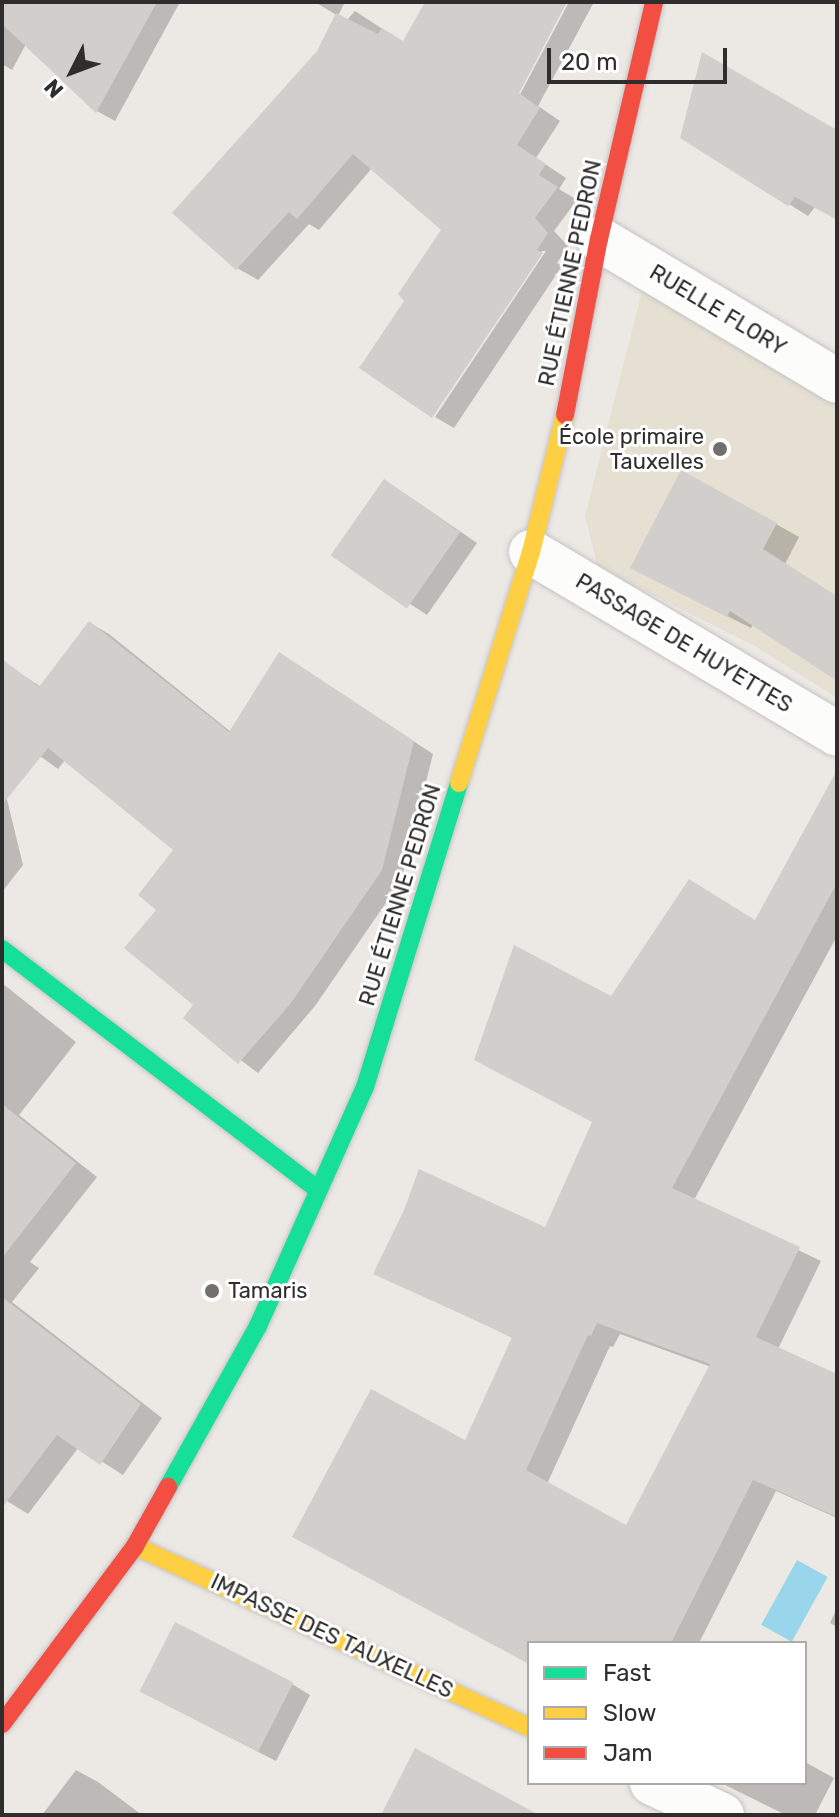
<!DOCTYPE html>
<html>
<head>
<meta charset="utf-8">
<style>
  body { margin:0 }
  #map { position:relative; width:839px; height:1817px; overflow:hidden; background:#ece8e4; font-family:Rubik,sans-serif }
  div>[style] { position:absolute }
  .education>* { inset:0; background:#e6e0d3 }
  .water>* { inset:0; background:#99d6ec; transform-origin:0 0 }
  .shadow>* { inset:0; background:#0003 }
  .building>* { inset:0; background:#d1cecb; transform-origin:0 0 }
  .roads { filter:drop-shadow(0 0 2px #c5c4c5) drop-shadow(0 0 2px #c5c4c5) }
  .street>* { height:44px; margin:-22px; padding:0 22px; transform-origin:22px; border-radius:22px; background:#fcfcfb }
  .fast>* { height:18px; margin:-9px; padding:0 9px; transform-origin:9px; border-radius:9px; background:#16e098 }
  .slow>* { height:18px; margin:-9px; padding:0 9px; transform-origin:9px; border-radius:9px; background:#ffcf43 }
  .jam>* { height:18px; margin:-9px; padding:0 9px; transform-origin:9px; border-radius:9px; background:#f24e42 }
  .dots>* { width:22px; height:22px; translate:-50% -50%; box-sizing:border-box; border:4px solid #fff; border-radius:50% }
  span { translate:-50% -50%; white-space:nowrap; text-align:center; line-height:1.15; -webkit-text-stroke:6px #fff; paint-order:stroke }
  .street-label { font-size:22px; color:#2e2e2e }
  .poi-label { font-size:22px; color:#2e2e2e }
  .right { translate:-100% -50%; text-align:right }
  .left { translate:0 -50%; text-align:left }
  .frame { position:absolute; inset:0; border:4px solid #2e2e2e; pointer-events:none }
  .legend { position:absolute; left:527px; top:1641px; width:280px; height:144px; box-sizing:border-box; background:#fff; border:2px solid #ababab; margin:0; padding:10px 14px; list-style:none; font-size:24px; color:#2e2e2e }
  .legend li { display:flex; align-items:center; gap:16px; height:40px }
  .legend b { width:40px; border:2px solid #ababab }
  .north { position:absolute; left:32px; top:32px; width:80px; height:80px; -webkit-text-stroke:6px #fff; paint-order:stroke; rotate:228deg; font-size:22px; font-weight:700; line-height:32px; text-align:center; color:#2e2e2e }
  .north::after { content:''; display:block; margin:auto; width:28px; height:36px; background:#2e2e2e; clip-path:polygon(50% 0,100% 100%,50% 72%,0 100%) }
  .scale { position:absolute; left:547px; top:48px; width:180px; height:36px; box-sizing:border-box; border:4px solid #2e2e2e; border-top:0; padding-left:10px; font-size:24px; line-height:28px; white-space:nowrap; color:#2e2e2e; -webkit-text-stroke:6px #fff; paint-order:stroke }
</style>
</head>
<body>
<div id="map">
  <div class="education">
    <div style="clip-path:polygon(648px 268px,837px 382px,837px 698px,755px 646px,598px 568px,585px 516px)"></div>
  </div>
  <div class="water">
    <div style="left:797px;top:1560px;width:35px;height:74px;rotate:29deg"></div>
  </div>
  <div class="shadow">
    <div style="clip-path:polygon(2px 2px,180px 2px,115px 121px,97px 111px,26px 44px,12px 70px,2px 64px)"></div>
    <div style="clip-path:polygon(315px 2px,345px 2px,338px 16px)"></div>
    <div style="clip-path:polygon(427px 2px,565px 2px,512px 100px,516px 102px,569px 2px,594px 2px,538px 106px,560px 121px,536px 158px,566px 178px,559px 189px,577px 200px,554px 231px,568px 246px,557px 263px,562px 266px,454px 428px,435px 417px,546px 251px,542px 251px,432px 415px,406px 300px,444px 230px,372px 168px,319px 230px,309px 224px,258px 280px,237px 268px,175px 213px,355px 11px,404px 43px)"></div>
    <div style="clip-path:polygon(837px 132px,837px 219px,815px 207px,808px 216px,789px 204px)"></div>
    <div style="clip-path:polygon(401px 491px,477px 543px,427px 615px,334px 554px)"></div>
    <div style="clip-path:polygon(776px 524px,799px 537px,785px 564px,837px 597px,837px 679px,753px 624px,751px 628px,655px 580px)"></div>
    <div style="clip-path:polygon(90px 623px,109px 634px,231px 732px,299px 666px,433px 754px,401px 881px,315px 1006px,258px 1073px,185px 1018px,196px 1005px,159px 909px,176px 850px,65px 760px,58px 769px,2px 729px,2px 675px,9px 666px,41px 687px)"></div>
    <div style="clip-path:polygon(2px 779px,23px 865px,2px 892px)"></div>
    <div style="clip-path:polygon(evenodd,837px 793px,837px 936px,694px 1200px,821px 1261px,778px 1349px,837px 1376px,837px 1518px,776px 1491px,699px 1643px,529px 1643px,529px 1663px,466px 1442px,513px 1338px,376px 1273px,546px 1229px,595px 1122px,612px 999px,756px 922px,837px 793px,620px 1334px,711px 1367px,627px 1527px,547px 1484px,610px 1346px,613px 1347px,620px 1334px)"></div>
    <div style="clip-path:polygon(2px 983px,76px 1042px,19px 1115px,97px 1177px,30px 1262px,39px 1268px,12px 1302px,162px 1418px,123px 1475px,79px 1447px,28px 1514px,2px 1498px)"></div>
    <div style="clip-path:polygon(837px 1608px,837px 1627px,830px 1623px)"></div>
    <div style="clip-path:polygon(292px 1684px,310px 1695px,276px 1761px,161px 1702px)"></div>
    <div style="clip-path:polygon(805px 1762px,834px 1778px,815px 1815px,786px 1815px,721px 1783px,805px 1783px)"></div>
    <div style="clip-path:polygon(76px 1770px,98px 1782px,142px 1815px,42px 1815px)"></div>
  </div>
  <div class="building">
    <div style="clip-path:polygon(2px 2px,157px 2px,96px 113px,2px 24px)"></div>
    <div style="clip-path:polygon(425px 2px,567px 2px,519px 93px,540px 108px,517px 145px,546px 164px,539px 175px,558px 187px,535px 218px,548px 233px,537px 250px,543px 253px,432px 418px,359px 368px,404px 301px,398px 294px,441px 230px,353px 154px,297px 219px,289px 212px,236px 270px,172px 213px,317px 51px,336px 13px,378px 34px,382px 28px,403px 41px)"></div>
    <div style="clip-path:polygon(702px 52px,837px 130px,837px 220px,795px 197px,788px 206px,680px 138px)"></div>
    <div style="clip-path:polygon(681px 470px,777px 523px,763px 549px,837px 596px,837px 681px,730px 611px,727px 617px,630px 568px)"></div>
    <div style="left:384px;top:479px;width:93px;height:93px;rotate:35deg"></div>
    <div style="clip-path:polygon(89px 621px,229px 732px,279px 652px,414px 741px,382px 870px,291px 1003px,238px 1064px,183px 1018px,193px 1005px,124px 948px,156px 910px,138px 895px,173px 850px,48px 748px,2px 805px,2px 659px,39px 687px)"></div>
    <div style="clip-path:polygon(evenodd,837px 770px,837px 883px,672px 1188px,800px 1247px,756px 1337px,837px 1374px,837px 1517px,753px 1480px,671px 1643px,529px 1643px,529px 1664px,292px 1537px,371px 1389px,465px 1440px,512px 1337px,373px 1274px,404px 1210px,419px 1169px,545px 1227px,592px 1122px,474px 1060px,514px 945px,611px 996px,689px 879px,755px 920px,837px 770px,597px 1323px,710px 1364px,626px 1525px,526px 1470px,588px 1335px,591px 1336px,597px 1323px)"></div>
    <div style="clip-path:polygon(2px 1104px,76px 1163px,2px 1258px)"></div>
    <div style="clip-path:polygon(2px 1297px,141px 1404px,100px 1465px,57px 1435px,2px 1508px)"></div>
    <div style="left:175px;top:1622px;width:133px;height:78px;rotate:27deg"></div>
    <div style="clip-path:polygon(415px 1748px,539px 1815px,381px 1815px)"></div>
  </div>
  <div class="roads">
    <div class="street">
      <div style="left:599px;top:239px;width:277px;rotate:30.8deg"></div>
      <div style="left:531px;top:552px;width:356px;rotate:30.7deg"></div>
      <div style="left:652px;top:1783px;width:77px;rotate:24.6deg"></div>
    </div>
    <div class="fast">
      <div style="left:2px;top:949px;width:397px;rotate:37.3deg"></div>
      <div style="left:168px;top:1487px;width:184px;rotate:-60.8deg"></div>
      <div style="left:258px;top:1326px;width:262px;rotate:-65.9deg"></div>
      <div style="left:365px;top:1087px;width:318px;rotate:-72.8deg"></div>
    </div>
    <div class="slow">
      <div style="left:459px;top:783px;width:242px;rotate:-72.7deg"></div>
      <div style="left:531px;top:552px;width:141px;rotate:-76.1deg"></div>
      <div style="left:135px;top:1546px;width:434px;rotate:24.7deg"></div>
    </div>
    <div class="jam">
      <div style="left:565px;top:415px;width:179px;rotate:-79.1deg"></div>
      <div style="left:599px;top:239px;width:243px;rotate:-76.9deg"></div>
      <div style="left:2px;top:1724px;width:222px;rotate:-53.2deg"></div>
      <div style="left:135px;top:1546px;width:68px;rotate:-60.8deg"></div>
    </div>
  </div>
  <div class="dots">
    <div style="left:720px;top:449px;background:#706f6e"></div>
    <div style="left:212px;top:1291px;background:#706f6e"></div>
  </div>
  <div class="street-label">
    <span style="left:570px;top:273px;rotate:-78deg">RUE ÉTIENNE PEDRON</span>
    <span style="left:718px;top:310px;rotate:31deg">RUELLE FLORY</span>
    <span style="left:684px;top:643px;rotate:31deg">PASSAGE DE HUYETTES</span>
    <span style="left:400px;top:895px;rotate:-73deg">RUE ÉTIENNE PEDRON</span>
    <span style="left:332px;top:1636px;rotate:25deg">IMPASSE DES TAUXELLES</span>
  </div>
  <div class="poi-label">
    <span class="right" style="left:704px;top:449px">École primaire<br>Tauxelles</span>
    <span class="left" style="left:228px;top:1291px">Tamaris</span>
  </div>
  <div class="frame"></div>
  <ul class="legend">
  <li><b style="height:10px;background:#16e098"></b>Fast</li>
  <li><b style="height:10px;background:#ffcf43"></b>Slow</li>
  <li><b style="height:10px;background:#f24e42"></b>Jam</li>
  </ul>
  <div class="north">N</div>
  <div class="scale">20 m</div>
</div>
</body>
</html>
